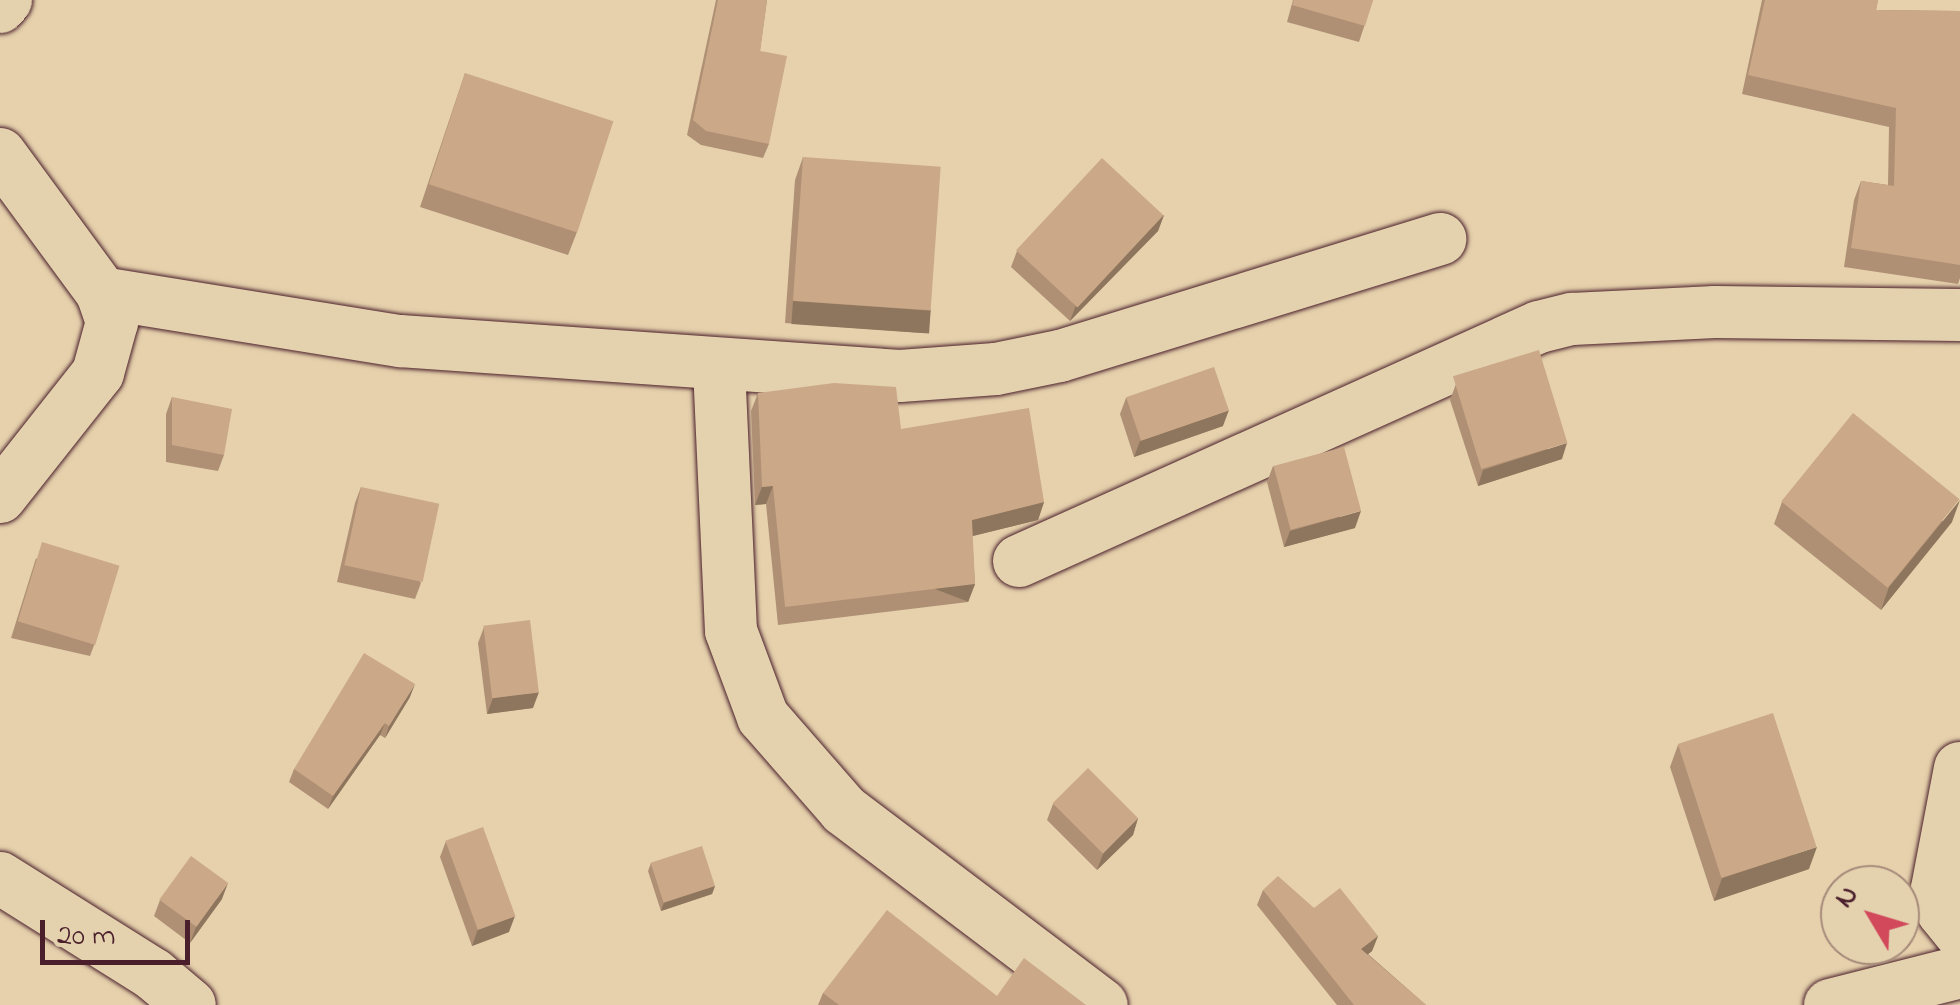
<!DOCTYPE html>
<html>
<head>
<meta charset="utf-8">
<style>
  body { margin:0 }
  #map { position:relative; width:1960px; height:1005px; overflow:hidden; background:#e6d1ac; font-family:"Indie Flower",sans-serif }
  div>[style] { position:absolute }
  .roads { filter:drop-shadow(0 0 2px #4a1f2b) drop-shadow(0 0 2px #4a1f2b) }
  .minor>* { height:52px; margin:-26px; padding:0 26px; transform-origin:26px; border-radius:26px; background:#e4d2af }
  .wall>* { inset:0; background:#af9074 }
  .shaded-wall>* { inset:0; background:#8e765e; transform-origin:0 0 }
  .building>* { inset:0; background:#cba887; transform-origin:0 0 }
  span { translate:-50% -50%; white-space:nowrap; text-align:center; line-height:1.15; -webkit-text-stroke:10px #e4d2af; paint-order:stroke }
  .north { position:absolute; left:1820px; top:865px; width:100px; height:100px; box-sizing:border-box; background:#e4d2af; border:2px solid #a68a7a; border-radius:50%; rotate:308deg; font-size:28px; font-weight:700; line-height:40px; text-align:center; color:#4a1f2b }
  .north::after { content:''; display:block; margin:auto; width:35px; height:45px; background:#d1495b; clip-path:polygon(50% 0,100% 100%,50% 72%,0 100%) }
  .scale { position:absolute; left:40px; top:920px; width:150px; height:45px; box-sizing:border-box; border:5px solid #4a1f2b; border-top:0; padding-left:12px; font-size:30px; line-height:35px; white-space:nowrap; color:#4a1f2b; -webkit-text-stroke:8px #e4d2af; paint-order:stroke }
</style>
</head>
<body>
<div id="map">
  <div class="roads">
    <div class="minor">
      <div style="left:0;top:7px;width:9px;rotate:-49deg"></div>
      <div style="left:0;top:154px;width:172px;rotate:53.7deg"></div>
      <div style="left:102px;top:293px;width:31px;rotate:71deg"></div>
      <div style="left:112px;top:322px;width:53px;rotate:105.4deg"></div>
      <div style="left:98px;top:373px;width:158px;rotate:128.3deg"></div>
      <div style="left:102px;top:293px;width:302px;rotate:9.2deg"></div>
      <div style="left:400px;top:341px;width:501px;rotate:4deg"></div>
      <div style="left:900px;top:376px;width:96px;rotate:-4.2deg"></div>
      <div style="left:996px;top:369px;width:65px;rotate:-11.5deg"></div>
      <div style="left:1060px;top:356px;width:398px;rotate:-17.1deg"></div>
      <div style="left:719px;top:367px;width:264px;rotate:87.4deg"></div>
      <div style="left:731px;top:631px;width:92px;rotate:69.6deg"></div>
      <div style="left:763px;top:717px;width:123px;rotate:48.9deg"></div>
      <div style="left:844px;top:810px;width:323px;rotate:37.1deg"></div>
      <div style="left:1019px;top:561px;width:570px;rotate:-24.23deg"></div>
      <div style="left:1539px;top:327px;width:34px;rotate:-14deg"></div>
      <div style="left:1572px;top:319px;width:143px;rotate:-2.8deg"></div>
      <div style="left:1715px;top:312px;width:245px;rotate:0.7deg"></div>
      <div style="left:1960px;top:768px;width:123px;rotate:100.8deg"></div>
      <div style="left:1937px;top:889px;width:24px;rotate:75deg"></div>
      <div style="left:1943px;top:912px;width:27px;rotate:51deg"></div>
      <div style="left:0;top:878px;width:181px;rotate:32.1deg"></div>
      <div style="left:153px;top:974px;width:48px;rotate:40deg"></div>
      <div style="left:1830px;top:1005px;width:134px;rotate:-14.2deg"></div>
    </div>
  </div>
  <div class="wall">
    <div style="clip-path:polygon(716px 0,767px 0,760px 51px,769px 144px,763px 158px,701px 145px,687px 135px)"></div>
    <div style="clip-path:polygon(1293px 0,1373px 0,1359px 42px,1287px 22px)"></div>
    <div style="clip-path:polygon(1762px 0,1878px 0,1876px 10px,1960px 11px,1960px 278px,1958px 284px,1844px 267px,1854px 200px,1861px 181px,1888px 185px,1889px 127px,1742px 94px)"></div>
    <div style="clip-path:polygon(465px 73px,577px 232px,568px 255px,420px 207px)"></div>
    <div style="clip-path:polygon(803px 157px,931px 310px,923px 333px,785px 323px,795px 180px)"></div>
    <div style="clip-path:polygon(1164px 215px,1158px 231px,1070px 321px,1011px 267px,1017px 251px)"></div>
    <div style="clip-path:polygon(1456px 384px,1562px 459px,1478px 486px,1450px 400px)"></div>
    <div style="clip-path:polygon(758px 393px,901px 429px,1044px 502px,1038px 520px,972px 536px,975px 584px,968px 602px,778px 625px,766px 504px,755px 505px,751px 411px)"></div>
    <div style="clip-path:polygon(172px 397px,224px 455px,218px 471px,166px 462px,166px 414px)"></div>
    <div style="clip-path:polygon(1126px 398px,1223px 426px,1134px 457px,1120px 414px)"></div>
    <div style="clip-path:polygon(1273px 466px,1355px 528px,1284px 547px,1267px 482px)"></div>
    <div style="clip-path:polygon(361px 487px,421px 583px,415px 599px,337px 582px,355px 503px)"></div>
    <div style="clip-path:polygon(1782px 502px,1952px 522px,1881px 610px,1774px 524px)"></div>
    <div style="clip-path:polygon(36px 558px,96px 640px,90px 656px,11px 638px)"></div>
    <div style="clip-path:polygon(484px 627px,533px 708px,487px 714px,478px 643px)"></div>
    <div style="clip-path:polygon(410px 697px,385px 738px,380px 735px,328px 809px,289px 782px,294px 769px)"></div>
    <div style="clip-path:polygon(1678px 745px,1809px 869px,1714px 901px,1670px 767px)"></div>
    <div style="clip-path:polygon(1053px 804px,1138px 818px,1133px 835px,1097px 870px,1047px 820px)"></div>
    <div style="clip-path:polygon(446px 841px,509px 932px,472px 946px,440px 857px)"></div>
    <div style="clip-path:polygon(651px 863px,715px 886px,712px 894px,661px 911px,648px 871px)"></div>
    <div style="clip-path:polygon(1263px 890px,1314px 908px,1378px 936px,1372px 951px,1368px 954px,1426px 1005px,1337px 1005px,1257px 905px)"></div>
    <div style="clip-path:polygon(222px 899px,190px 943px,154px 916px,160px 900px)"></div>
    <div style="clip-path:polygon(823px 993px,997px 996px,1086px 1005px,818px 1005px)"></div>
  </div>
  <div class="shaded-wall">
    <div style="clip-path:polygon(1164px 215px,1158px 231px,1070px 321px,1076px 305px)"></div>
    <div style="left:793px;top:301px;width:138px;height:23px;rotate:4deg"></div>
    <div style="clip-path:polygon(1229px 410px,1223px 426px,1134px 457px,1140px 441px)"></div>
    <div style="clip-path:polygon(1567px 443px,1562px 459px,1478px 486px,1483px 470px)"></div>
    <div style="clip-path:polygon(773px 486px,766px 504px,755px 505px,762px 487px)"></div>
    <div style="clip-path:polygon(1960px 500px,1952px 522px,1881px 610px,1889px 587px)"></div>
    <div style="clip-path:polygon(1044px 502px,1038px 520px,965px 538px,972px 520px)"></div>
    <div style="clip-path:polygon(1361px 511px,1355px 528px,1284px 547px,1290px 531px)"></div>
    <div style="left:975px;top:584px;width:19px;height:191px;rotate:111deg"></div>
    <div style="clip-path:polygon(415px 684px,410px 697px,385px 738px,389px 726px)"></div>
    <div style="clip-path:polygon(539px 692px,533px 708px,487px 714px,493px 698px)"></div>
    <div style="clip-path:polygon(385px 723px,380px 735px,328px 809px,333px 796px)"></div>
    <div style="clip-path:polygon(1138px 818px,1133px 835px,1097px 870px,1103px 854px)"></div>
    <div style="clip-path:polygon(1817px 847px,1809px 869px,1714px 901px,1722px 878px)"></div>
    <div style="clip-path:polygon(228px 883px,222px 899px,190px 943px,196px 927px)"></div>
    <div style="clip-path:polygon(715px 886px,712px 894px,661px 911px,664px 902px)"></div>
    <div style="clip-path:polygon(515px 916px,509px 932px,472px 946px,478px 929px)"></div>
    <div style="clip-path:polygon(1378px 936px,1372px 951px,1356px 964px,1361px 949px)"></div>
  </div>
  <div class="building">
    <div style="clip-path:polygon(718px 0,767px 0,760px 51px,787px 56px,769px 144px,706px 131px,693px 120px)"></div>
    <div style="clip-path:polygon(1294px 0,1373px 0,1365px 26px,1292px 5px)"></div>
    <div style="clip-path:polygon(1765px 0,1878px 0,1876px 10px,1960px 11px,1960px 265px,1851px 248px,1861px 181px,1894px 186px,1896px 108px,1748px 75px)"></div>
    <div style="left:465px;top:73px;width:156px;height:117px;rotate:18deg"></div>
    <div style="left:803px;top:157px;width:138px;height:144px;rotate:4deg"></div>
    <div style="left:1102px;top:158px;width:84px;height:126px;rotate:43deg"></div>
    <div style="left:1539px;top:350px;width:97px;height:90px;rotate:73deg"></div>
    <div style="left:1214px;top:367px;width:46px;height:93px;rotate:71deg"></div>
    <div style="clip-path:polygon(834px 383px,896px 387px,901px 429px,1029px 408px,1044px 502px,972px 520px,975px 584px,785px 607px,773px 486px,762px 487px,758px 393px)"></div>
    <div style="clip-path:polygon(172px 397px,232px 409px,224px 455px,172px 445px)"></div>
    <div style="left:1853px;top:413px;width:137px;height:114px;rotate:39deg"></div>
    <div style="left:1344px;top:447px;width:66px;height:73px;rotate:75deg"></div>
    <div style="left:361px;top:487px;width:80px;height:80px;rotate:12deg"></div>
    <div style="left:42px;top:542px;width:81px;height:83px;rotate:17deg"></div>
    <div style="left:530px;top:620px;width:73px;height:47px;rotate:83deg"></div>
    <div style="clip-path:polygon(364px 653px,415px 684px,389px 726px,385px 723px,333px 796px,294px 769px)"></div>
    <div style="left:1773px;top:713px;width:141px;height:100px;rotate:72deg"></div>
    <div style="left:1088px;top:768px;width:71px;height:50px;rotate:45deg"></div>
    <div style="left:483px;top:827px;width:95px;height:40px;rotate:70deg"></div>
    <div style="left:702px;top:846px;width:42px;height:54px;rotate:72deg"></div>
    <div style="left:191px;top:856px;width:46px;height:54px;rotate:36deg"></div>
    <div style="clip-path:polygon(1278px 876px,1314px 908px,1340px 888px,1378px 936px,1361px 949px,1426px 1005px,1354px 1005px,1263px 890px)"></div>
    <div style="clip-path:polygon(887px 910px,997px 996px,1024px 958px,1086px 1005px,839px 1005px,823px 993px)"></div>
  </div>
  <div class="north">N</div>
  <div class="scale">20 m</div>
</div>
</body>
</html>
